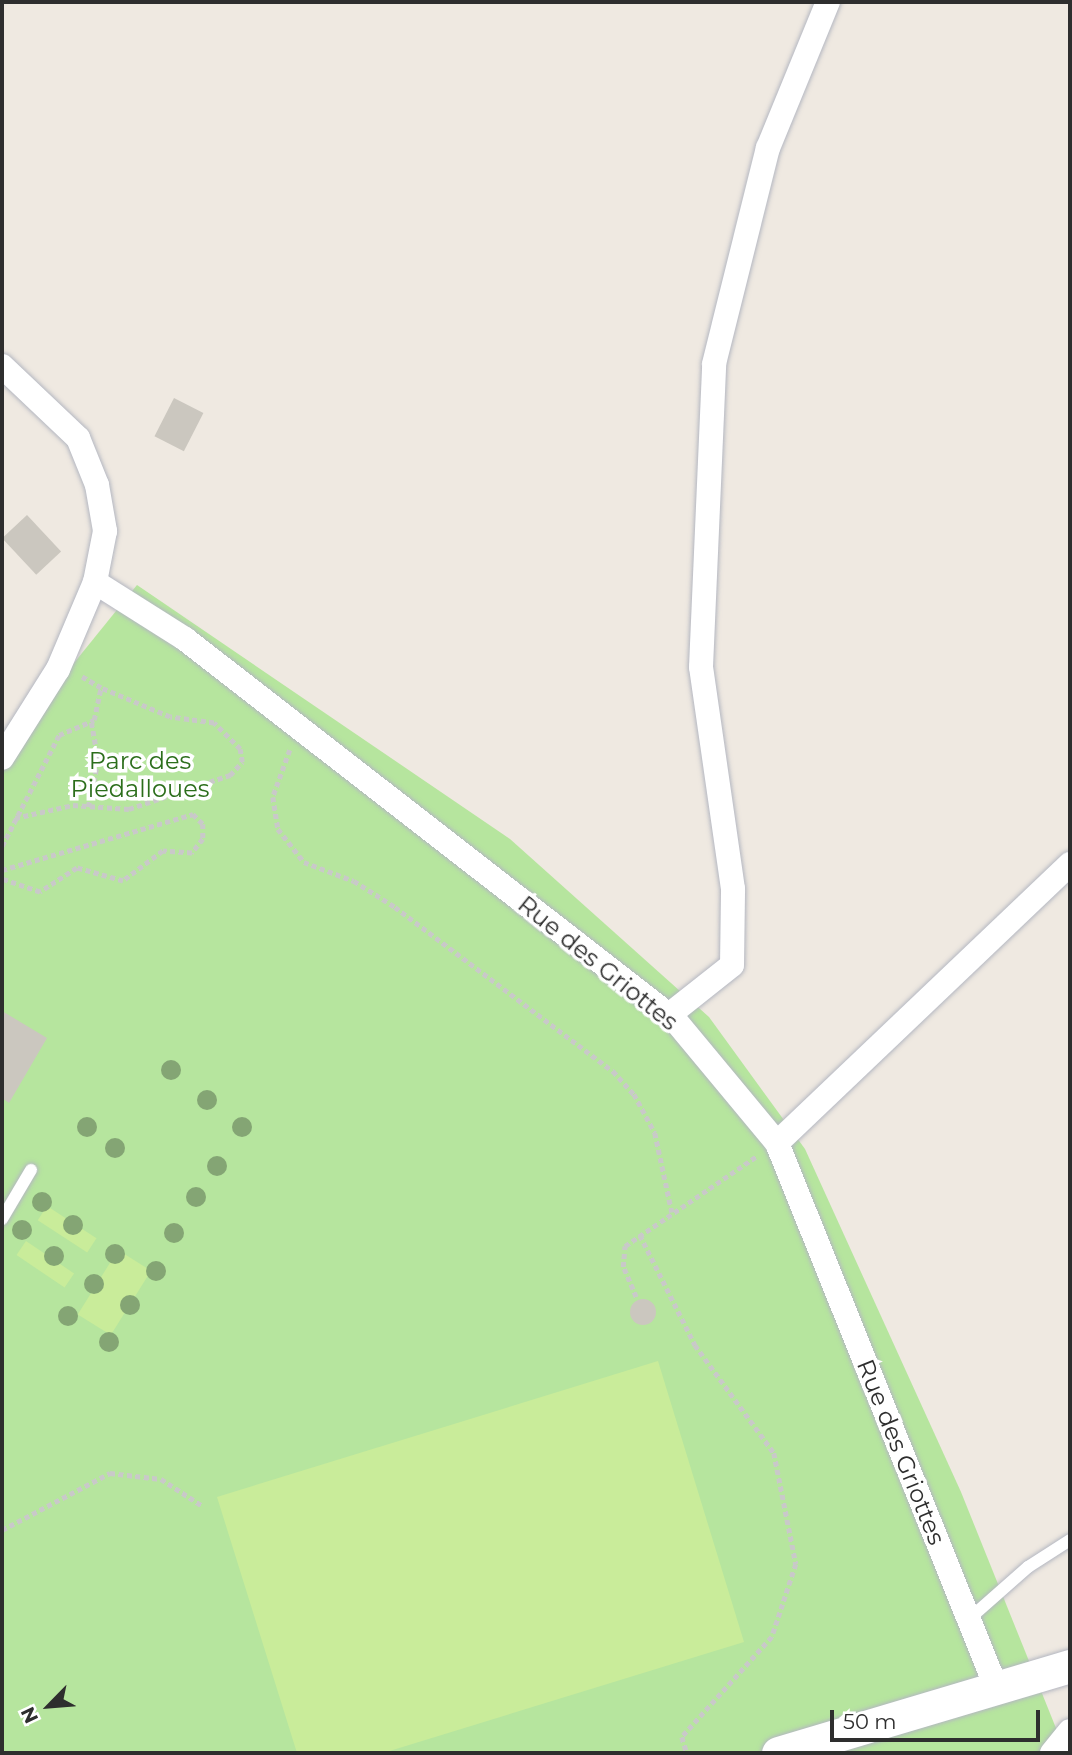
<!DOCTYPE html>
<html>
<head>
<meta charset="utf-8">
<style>
  body { margin:0 }
  #map { position:relative; width:1072px; height:1755px; overflow:hidden; background:#efe9e1; font-family:Montserrat,sans-serif }
  div>[style] { position:absolute }
  .green>* { inset:0; background:#b6e59e }
  .pitch>* { inset:0; background:#c9ec9a; transform-origin:0 0 }
  .building>* { inset:0; background:#cbc7bf; transform-origin:0 0 }
  .round { border-radius:50% }
  .path>* { height:4.5px; margin-top:-2.25px; transform-origin:0; background:repeating-linear-gradient(90deg,#c9c9c9 0 5px,transparent 0 8.5px) }
  .roads { filter:drop-shadow(0 0 2px #b4b7c1) drop-shadow(0 0 2px #b4b7c1) }
  .lane>* { height:12px; margin:-6px; padding:0 6px; transform-origin:6px; border-radius:6px; background:#fff }
  .street>* { height:24px; margin:-12px; padding:0 12px; transform-origin:12px; border-radius:12px; background:#fff }
  .secondary>* { height:33px; margin:-16.5px; padding:0 16.5px; transform-origin:16.5px; border-radius:16.5px; background:#fff }
  .trees>* { width:20px; height:20px; margin:-10px; border-radius:50%; background:#84a574 }
  span { translate:-50% -50%; white-space:nowrap; text-align:center; line-height:1.15; -webkit-text-stroke:7px #fff; paint-order:stroke }
  .park-label { font-size:24px; color:#2c6e1b }
  .street-label { font-size:24px; color:#2e2e2e }
  .frame { position:absolute; inset:0; border:4px solid #2e2e2e; pointer-events:none }
  .north { position:absolute; left:14px; top:1671px; width:70px; height:70px; -webkit-text-stroke:5px #fff; paint-order:stroke; rotate:245deg; font-size:19px; font-weight:700; line-height:28px; text-align:center; color:#2e2e2e }
  .north::after { content:''; display:block; margin:auto; width:24px; height:32px; background:#2e2e2e; clip-path:polygon(50% 0,100% 100%,50% 72%,0 100%) }
  .scale { position:absolute; left:830px; top:1710px; width:210px; height:32px; box-sizing:border-box; border:4px solid #2e2e2e; border-top:0; padding-left:9px; font-size:21px; line-height:24px; white-space:nowrap; color:#2e2e2e; -webkit-text-stroke:5px #fff; paint-order:stroke }
</style>
</head>
<body>
<div id="map">
  <div class="green">
    <div style="clip-path:polygon(137px 585px,510px 839px,709px 1017px,805px 1149px,961px 1492px,1066px 1753px,2px 1753px,2px 752px)"></div>
  </div>
  <div class="pitch">
    <div style="left:47px;top:1206px;width:59px;height:17px;rotate:33deg"></div>
    <div style="left:26px;top:1241px;width:58px;height:17px;rotate:34deg"></div>
    <div style="left:118px;top:1250px;width:39px;height:76px;rotate:32deg"></div>
    <div style="clip-path:polygon(658px 1361px,744px 1642px,383px 1753px,297px 1753px,217px 1497px)"></div>
  </div>
  <div class="building">
    <div style="left:174px;top:398px;width:33px;height:43px;rotate:27deg"></div>
    <div style="left:27px;top:515px;width:50px;height:34px;rotate:47deg"></div>
    <div style="clip-path:polygon(2px 1011px,47px 1038px,9px 1103px,2px 1098px)"></div>
    <div class="round" style="left:630px;top:1299px;width:26px;height:26px"></div>
  </div>
  <div class="path">
    <div style="left:290px;top:750px;width:50px;rotate:109.9deg"></div>
    <div style="left:273px;top:797px;width:32px;rotate:81deg"></div>
    <div style="left:278px;top:829px;width:42px;rotate:51.8deg"></div>
    <div style="left:304px;top:862px;width:53px;rotate:20.8deg"></div>
    <div style="left:354px;top:881px;width:49px;rotate:32.4deg"></div>
    <div style="left:395px;top:907px;width:273px;rotate:37deg"></div>
    <div style="left:613px;top:1071px;width:31px;rotate:48deg"></div>
    <div style="left:634px;top:1094px;width:44px;rotate:61.7deg"></div>
    <div style="left:655px;top:1133px;width:81px;rotate:77.9deg"></div>
    <div style="left:88px;top:807px;width:47px;rotate:-77.7deg"></div>
    <div style="left:98px;top:761px;width:40px;rotate:-100deg"></div>
    <div style="left:15px;top:818px;width:59px;rotate:-12.6deg"></div>
    <div style="left:73px;top:805px;width:56px;rotate:4.1deg"></div>
    <div style="left:129px;top:809px;width:107px;rotate:-18.6deg"></div>
    <div style="left:230px;top:775px;width:18px;rotate:-47deg"></div>
    <div style="left:242px;top:762px;width:13px;rotate:-99deg"></div>
    <div style="left:240px;top:749px;width:37px;rotate:-135deg"></div>
    <div style="left:214px;top:723px;width:44px;rotate:-172.2deg"></div>
    <div style="left:170px;top:717px;width:75px;rotate:-157.2deg"></div>
    <div style="left:2px;top:846px;width:125px;rotate:-62.8deg"></div>
    <div style="left:59px;top:735px;width:38px;rotate:-23deg"></div>
    <div style="left:94px;top:720px;width:33px;rotate:-78deg"></div>
    <div style="left:101px;top:688px;width:22px;rotate:-150deg"></div>
    <div style="left:2px;top:870px;width:199px;rotate:-16.3deg"></div>
    <div style="left:193px;top:814px;width:14px;rotate:45deg"></div>
    <div style="left:203px;top:824px;width:15px;rotate:90deg"></div>
    <div style="left:203px;top:839px;width:18px;rotate:128deg"></div>
    <div style="left:192px;top:853px;width:29px;rotate:-176deg"></div>
    <div style="left:163px;top:851px;width:50px;rotate:143.1deg"></div>
    <div style="left:123px;top:881px;width:48px;rotate:-164.2deg"></div>
    <div style="left:77px;top:868px;width:44px;rotate:147deg"></div>
    <div style="left:40px;top:892px;width:40px;rotate:-161.1deg"></div>
    <div style="left:640px;top:1235px;width:123px;rotate:63.4deg"></div>
    <div style="left:695px;top:1345px;width:134px;rotate:53.8deg"></div>
    <div style="left:774px;top:1453px;width:113px;rotate:78.8deg"></div>
    <div style="left:796px;top:1564px;width:77px;rotate:108.2deg"></div>
    <div style="left:772px;top:1637px;width:135px;rotate:132deg"></div>
    <div style="left:682px;top:1737px;width:17px;rotate:73deg"></div>
    <div style="left:636px;top:1297px;width:33px;rotate:-113deg"></div>
    <div style="left:623px;top:1267px;width:21px;rotate:-85deg"></div>
    <div style="left:625px;top:1246px;width:160px;rotate:-34.3deg"></div>
    <div style="left:2px;top:1530px;width:122px;rotate:-27.8deg"></div>
    <div style="left:110px;top:1473px;width:51px;rotate:6.7deg"></div>
    <div style="left:161px;top:1479px;width:48px;rotate:33deg"></div>
  </div>
  <div class="roads">
    <div class="lane">
      <div style="left:2px;top:1219px;width:57px;rotate:-59.4deg"></div>
      <div style="left:969px;top:1619px;width:79px;rotate:-41.4deg"></div>
      <div style="left:1028px;top:1567px;width:50px;rotate:-32.7deg"></div>
    </div>
    <div class="street">
      <div style="left:2px;top:366px;width:105px;rotate:43.5deg"></div>
      <div style="left:78px;top:438px;width:51px;rotate:68deg"></div>
      <div style="left:97px;top:485px;width:47px;rotate:80.1deg"></div>
      <div style="left:105px;top:531px;width:52px;rotate:101.1deg"></div>
      <div style="left:95px;top:582px;width:95px;rotate:113deg"></div>
      <div style="left:58px;top:669px;width:105px;rotate:122.2deg"></div>
      <div style="left:95px;top:582px;width:107px;rotate:32.3deg"></div>
      <div style="left:185px;top:639px;width:619px;rotate:37.85deg"></div>
      <div style="left:674px;top:1019px;width:161px;rotate:50.3deg"></div>
      <div style="left:777px;top:1143px;width:586px;rotate:68.07deg"></div>
      <div style="left:669px;top:1015px;width:80px;rotate:-38.4deg"></div>
      <div style="left:732px;top:965px;width:76px;rotate:-89.2deg"></div>
      <div style="left:733px;top:889px;width:224px;rotate:-98.2deg"></div>
      <div style="left:701px;top:667px;width:303px;rotate:-87.5deg"></div>
      <div style="left:714px;top:364px;width:223px;rotate:-76deg"></div>
      <div style="left:768px;top:148px;width:158px;rotate:-67.7deg"></div>
      <div style="left:777px;top:1143px;width:405px;rotate:-43.6deg"></div>
      <div style="left:1052px;top:1753px;width:28px;rotate:-51deg"></div>
    </div>
    <div class="secondary">
      <div style="left:778px;top:1753px;width:305px;rotate:-16.6deg"></div>
    </div>
  </div>
  <div class="trees">
    <div style="left:171px;top:1070px"></div>
    <div style="left:207px;top:1100px"></div>
    <div style="left:87px;top:1127px"></div>
    <div style="left:242px;top:1127px"></div>
    <div style="left:115px;top:1148px"></div>
    <div style="left:217px;top:1166px"></div>
    <div style="left:196px;top:1197px"></div>
    <div style="left:42px;top:1202px"></div>
    <div style="left:73px;top:1225px"></div>
    <div style="left:22px;top:1230px"></div>
    <div style="left:174px;top:1233px"></div>
    <div style="left:115px;top:1254px"></div>
    <div style="left:54px;top:1256px"></div>
    <div style="left:156px;top:1271px"></div>
    <div style="left:94px;top:1284px"></div>
    <div style="left:130px;top:1305px"></div>
    <div style="left:68px;top:1316px"></div>
    <div style="left:109px;top:1342px"></div>
  </div>
  <div class="park-label">
    <span style="left:140px;top:775px">Parc des<br>Piedalloues</span>
  </div>
  <div class="street-label">
    <span style="left:598px;top:963px;rotate:39deg">Rue des Griottes</span>
    <span style="left:901px;top:1452px;rotate:68deg">Rue des Griottes</span>
  </div>
  <div class="frame"></div>
  <div class="north">N</div>
  <div class="scale">50 m</div>
</div>
</body>
</html>
